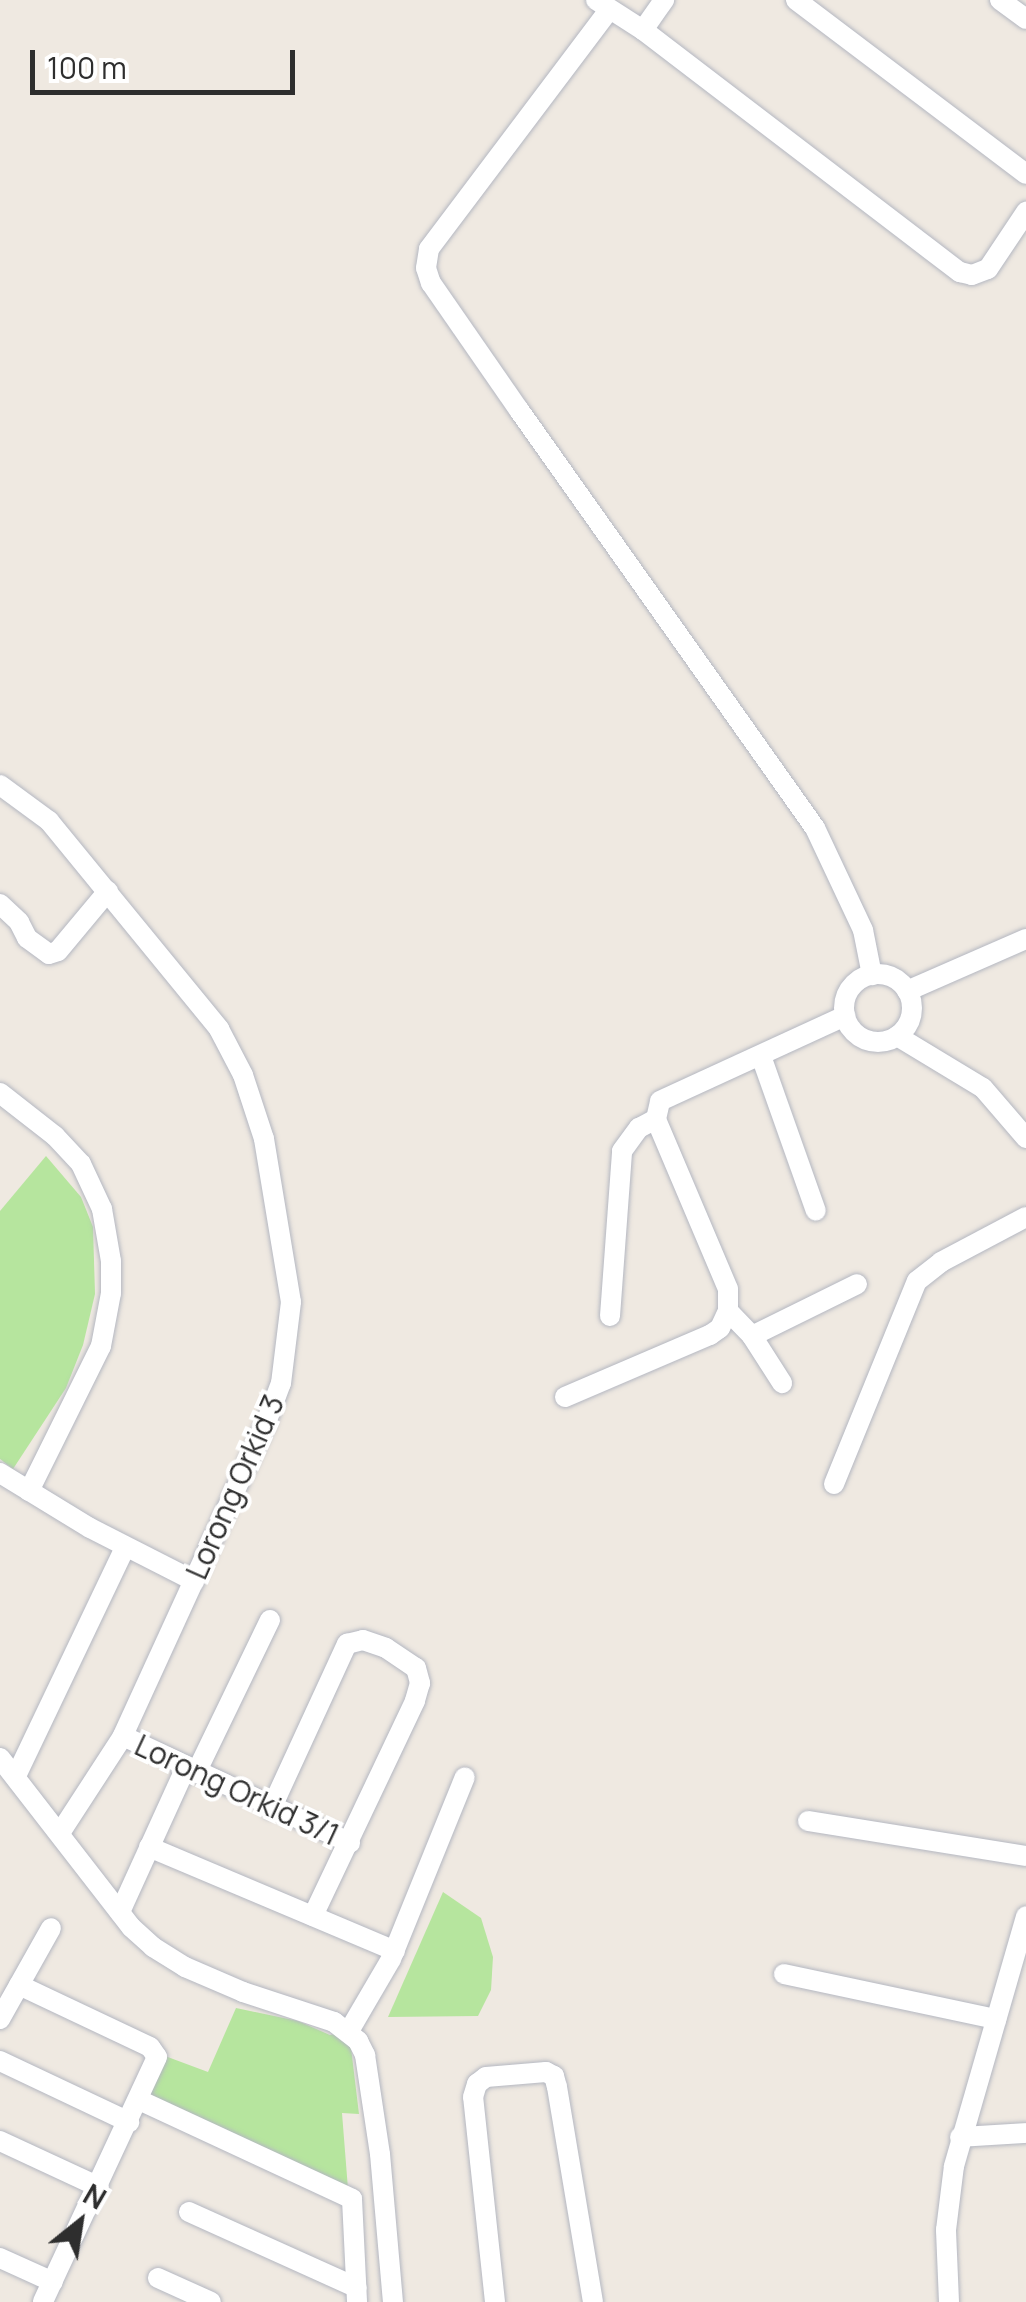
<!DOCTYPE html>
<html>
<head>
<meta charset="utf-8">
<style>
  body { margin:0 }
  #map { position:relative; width:1026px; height:2302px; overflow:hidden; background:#efe9e1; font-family:Manrope,sans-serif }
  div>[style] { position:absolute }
  .green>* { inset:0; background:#b6e59e }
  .roads { filter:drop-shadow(0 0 2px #b4b7c1) drop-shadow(0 0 2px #b4b7c1) }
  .minor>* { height:20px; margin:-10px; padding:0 10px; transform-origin:10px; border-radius:10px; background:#fff }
  .minor>.ring { margin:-10px; padding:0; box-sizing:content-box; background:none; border:20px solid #fff; border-radius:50% }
  span { translate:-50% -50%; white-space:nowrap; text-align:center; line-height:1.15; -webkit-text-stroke:8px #fff; paint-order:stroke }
  .street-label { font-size:30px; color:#2e2e2e }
  .north { position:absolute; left:30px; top:2172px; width:100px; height:100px; -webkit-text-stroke:8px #fff; paint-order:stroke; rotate:30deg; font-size:28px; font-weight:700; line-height:40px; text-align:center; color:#2e2e2e }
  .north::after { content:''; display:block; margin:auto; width:35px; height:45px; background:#2e2e2e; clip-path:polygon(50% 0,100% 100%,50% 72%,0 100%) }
  .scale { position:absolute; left:30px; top:50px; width:265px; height:45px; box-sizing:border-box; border:5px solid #2e2e2e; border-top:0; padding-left:12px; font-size:30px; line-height:35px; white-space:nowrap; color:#2e2e2e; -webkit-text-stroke:8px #fff; paint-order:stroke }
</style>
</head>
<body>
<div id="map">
  <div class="green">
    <div style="clip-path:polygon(46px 1156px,81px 1197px,93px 1227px,95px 1294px,83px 1345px,66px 1388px,13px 1469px,0 1459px,0 1211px)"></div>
    <div style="clip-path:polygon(443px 1892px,481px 1918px,493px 1957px,491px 1990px,478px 2016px,388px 2017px)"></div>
    <div style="clip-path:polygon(236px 2008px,298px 2021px,330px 2035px,349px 2031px,359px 2114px,342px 2113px,348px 2189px,146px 2100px,165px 2056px,208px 2072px)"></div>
  </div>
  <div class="roads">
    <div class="minor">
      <div style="left:596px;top:0;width:56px;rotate:32.6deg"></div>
      <div style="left:643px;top:30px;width:399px;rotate:37.4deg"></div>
      <div style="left:960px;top:272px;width:12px;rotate:14deg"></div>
      <div style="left:972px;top:275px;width:17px;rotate:-21deg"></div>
      <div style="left:988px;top:269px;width:69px;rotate:-56.3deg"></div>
      <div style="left:796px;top:0;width:288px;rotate:37.1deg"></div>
      <div style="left:1000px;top:0;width:32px;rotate:36deg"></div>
      <div style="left:609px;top:10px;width:299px;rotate:127deg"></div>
      <div style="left:429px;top:249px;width:19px;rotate:99deg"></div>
      <div style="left:426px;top:268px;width:16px;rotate:72deg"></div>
      <div style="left:431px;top:283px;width:155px;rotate:55.3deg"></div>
      <div style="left:519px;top:410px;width:512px;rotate:54.7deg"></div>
      <div style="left:815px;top:828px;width:113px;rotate:64.8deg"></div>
      <div style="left:863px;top:930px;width:46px;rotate:78.7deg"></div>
      <div style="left:643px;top:30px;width:37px;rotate:-55deg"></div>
      <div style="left:0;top:785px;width:61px;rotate:36.3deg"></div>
      <div style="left:49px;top:821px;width:269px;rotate:50.7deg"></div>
      <div style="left:219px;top:1029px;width:52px;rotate:62.4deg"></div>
      <div style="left:243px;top:1075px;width:67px;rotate:71.8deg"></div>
      <div style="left:264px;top:1139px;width:165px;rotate:80.6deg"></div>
      <div style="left:291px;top:1302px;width:82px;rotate:97deg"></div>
      <div style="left:281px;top:1383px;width:43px;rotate:110.6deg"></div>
      <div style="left:266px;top:1423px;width:344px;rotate:114.6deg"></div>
      <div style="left:123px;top:1736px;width:116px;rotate:123deg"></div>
      <div style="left:0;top:904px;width:26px;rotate:43deg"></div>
      <div style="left:19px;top:922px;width:18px;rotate:63deg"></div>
      <div style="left:27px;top:938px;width:27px;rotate:36deg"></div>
      <div style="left:49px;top:954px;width:9px;rotate:-18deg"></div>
      <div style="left:58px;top:951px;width:78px;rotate:-50.2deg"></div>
      <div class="ring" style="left:844px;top:974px;width:48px;height:48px"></div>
      <div style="left:907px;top:991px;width:130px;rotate:-23.6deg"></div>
      <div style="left:897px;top:1036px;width:100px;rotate:31.2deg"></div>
      <div style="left:983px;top:1088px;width:66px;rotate:49.3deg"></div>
      <div style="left:761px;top:1056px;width:164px;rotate:70.5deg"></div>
      <div style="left:0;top:1093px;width:70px;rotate:38deg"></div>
      <div style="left:55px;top:1136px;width:38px;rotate:47deg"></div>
      <div style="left:81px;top:1164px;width:50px;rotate:65deg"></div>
      <div style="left:102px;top:1209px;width:53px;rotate:80.2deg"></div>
      <div style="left:111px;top:1261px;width:32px;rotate:90deg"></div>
      <div style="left:111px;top:1293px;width:54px;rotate:100.7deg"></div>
      <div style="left:101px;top:1346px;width:162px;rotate:116.4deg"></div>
      <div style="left:728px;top:1311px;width:35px;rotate:46deg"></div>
      <div style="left:752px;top:1336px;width:56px;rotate:57.4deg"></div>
      <div style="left:610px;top:1316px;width:165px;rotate:-85.8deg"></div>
      <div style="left:622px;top:1151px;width:29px;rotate:-54deg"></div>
      <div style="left:639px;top:1128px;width:19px;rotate:-28deg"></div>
      <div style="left:752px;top:1336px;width:117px;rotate:-26.3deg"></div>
      <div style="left:565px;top:1397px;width:158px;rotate:-23.2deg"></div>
      <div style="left:710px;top:1335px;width:12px;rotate:-35deg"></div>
      <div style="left:720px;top:1328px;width:19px;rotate:-65deg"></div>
      <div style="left:728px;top:1311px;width:22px;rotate:-90deg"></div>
      <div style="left:728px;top:1289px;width:185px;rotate:-113deg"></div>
      <div style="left:656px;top:1119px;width:18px;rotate:-77deg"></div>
      <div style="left:660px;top:1101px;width:204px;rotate:-24.7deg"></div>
      <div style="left:0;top:1473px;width:105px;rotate:31.4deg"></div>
      <div style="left:90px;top:1528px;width:117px;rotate:27deg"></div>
      <div style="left:834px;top:1484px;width:219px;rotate:-67.8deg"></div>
      <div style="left:917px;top:1281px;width:31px;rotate:-38deg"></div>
      <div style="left:941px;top:1262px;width:96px;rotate:-27.9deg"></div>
      <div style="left:123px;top:1736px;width:251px;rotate:25.2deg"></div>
      <div style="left:0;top:1758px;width:214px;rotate:52.2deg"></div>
      <div style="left:131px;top:1927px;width:30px;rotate:42deg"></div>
      <div style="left:153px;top:1947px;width:38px;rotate:32deg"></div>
      <div style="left:185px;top:1967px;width:63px;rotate:23.3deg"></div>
      <div style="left:243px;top:1992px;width:96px;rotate:18.2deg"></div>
      <div style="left:334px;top:2022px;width:31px;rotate:38deg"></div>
      <div style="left:358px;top:2041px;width:16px;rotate:63deg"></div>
      <div style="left:365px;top:2055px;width:100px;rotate:81.4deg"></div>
      <div style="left:380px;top:2154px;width:149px;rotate:85deg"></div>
      <div style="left:196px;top:1773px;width:170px;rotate:-64.2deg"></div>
      <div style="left:16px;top:1776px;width:254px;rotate:-64.5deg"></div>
      <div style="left:271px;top:1809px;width:182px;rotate:-65.3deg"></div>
      <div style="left:347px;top:1644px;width:16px;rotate:-14deg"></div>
      <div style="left:363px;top:1640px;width:24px;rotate:19deg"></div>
      <div style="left:386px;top:1648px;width:36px;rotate:34deg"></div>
      <div style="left:416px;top:1668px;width:16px;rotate:75deg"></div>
      <div style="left:420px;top:1683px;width:19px;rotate:106deg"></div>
      <div style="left:415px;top:1701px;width:238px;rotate:115.4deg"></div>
      <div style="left:808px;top:1821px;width:221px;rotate:9.1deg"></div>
      <div style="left:149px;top:1847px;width:267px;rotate:22.9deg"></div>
      <div style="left:120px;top:1912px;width:159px;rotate:-65.5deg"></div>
      <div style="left:784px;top:1974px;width:217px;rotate:12deg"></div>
      <div style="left:19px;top:1985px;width:145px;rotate:25.3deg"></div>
      <div style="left:150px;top:2047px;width:12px;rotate:55deg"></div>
      <div style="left:157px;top:2057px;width:270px;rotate:115deg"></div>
      <div style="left:0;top:2019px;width:104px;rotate:-60.7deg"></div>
      <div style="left:349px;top:2031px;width:83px;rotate:-59.7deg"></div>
      <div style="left:391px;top:1959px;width:196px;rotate:-67.9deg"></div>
      <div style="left:0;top:2061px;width:143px;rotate:25.3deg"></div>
      <div style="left:139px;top:2100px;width:235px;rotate:24.9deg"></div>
      <div style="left:352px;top:2199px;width:103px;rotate:87.2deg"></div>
      <div style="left:960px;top:2137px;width:66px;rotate:-3.5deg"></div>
      <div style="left:0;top:2141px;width:109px;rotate:24.9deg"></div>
      <div style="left:189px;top:2212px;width:184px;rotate:24.3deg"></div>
      <div style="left:0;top:2258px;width:58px;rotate:24.4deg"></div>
      <div style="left:158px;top:2278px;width:58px;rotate:24.4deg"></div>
      <div style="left:495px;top:2302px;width:206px;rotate:-96.1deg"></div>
      <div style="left:473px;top:2097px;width:14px;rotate:-73deg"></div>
      <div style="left:477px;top:2084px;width:11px;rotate:-38deg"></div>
      <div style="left:486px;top:2077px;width:60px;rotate:-4.8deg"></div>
      <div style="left:546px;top:2072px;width:9px;rotate:27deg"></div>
      <div style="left:554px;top:2076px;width:11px;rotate:75deg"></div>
      <div style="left:557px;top:2087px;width:218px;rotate:80.5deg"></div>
      <div style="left:949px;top:2302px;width:72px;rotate:-92.4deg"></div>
      <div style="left:946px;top:2230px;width:64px;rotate:-82.9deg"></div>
      <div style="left:954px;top:2166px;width:260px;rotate:-73.9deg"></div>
    </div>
  </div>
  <div class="street-label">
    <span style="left:235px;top:1487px;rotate:-66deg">Lorong Orkid 3</span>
    <span style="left:237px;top:1790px;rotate:25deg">Lorong Orkid 3/1</span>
  </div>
  <div class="north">N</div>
  <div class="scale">100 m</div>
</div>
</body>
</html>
